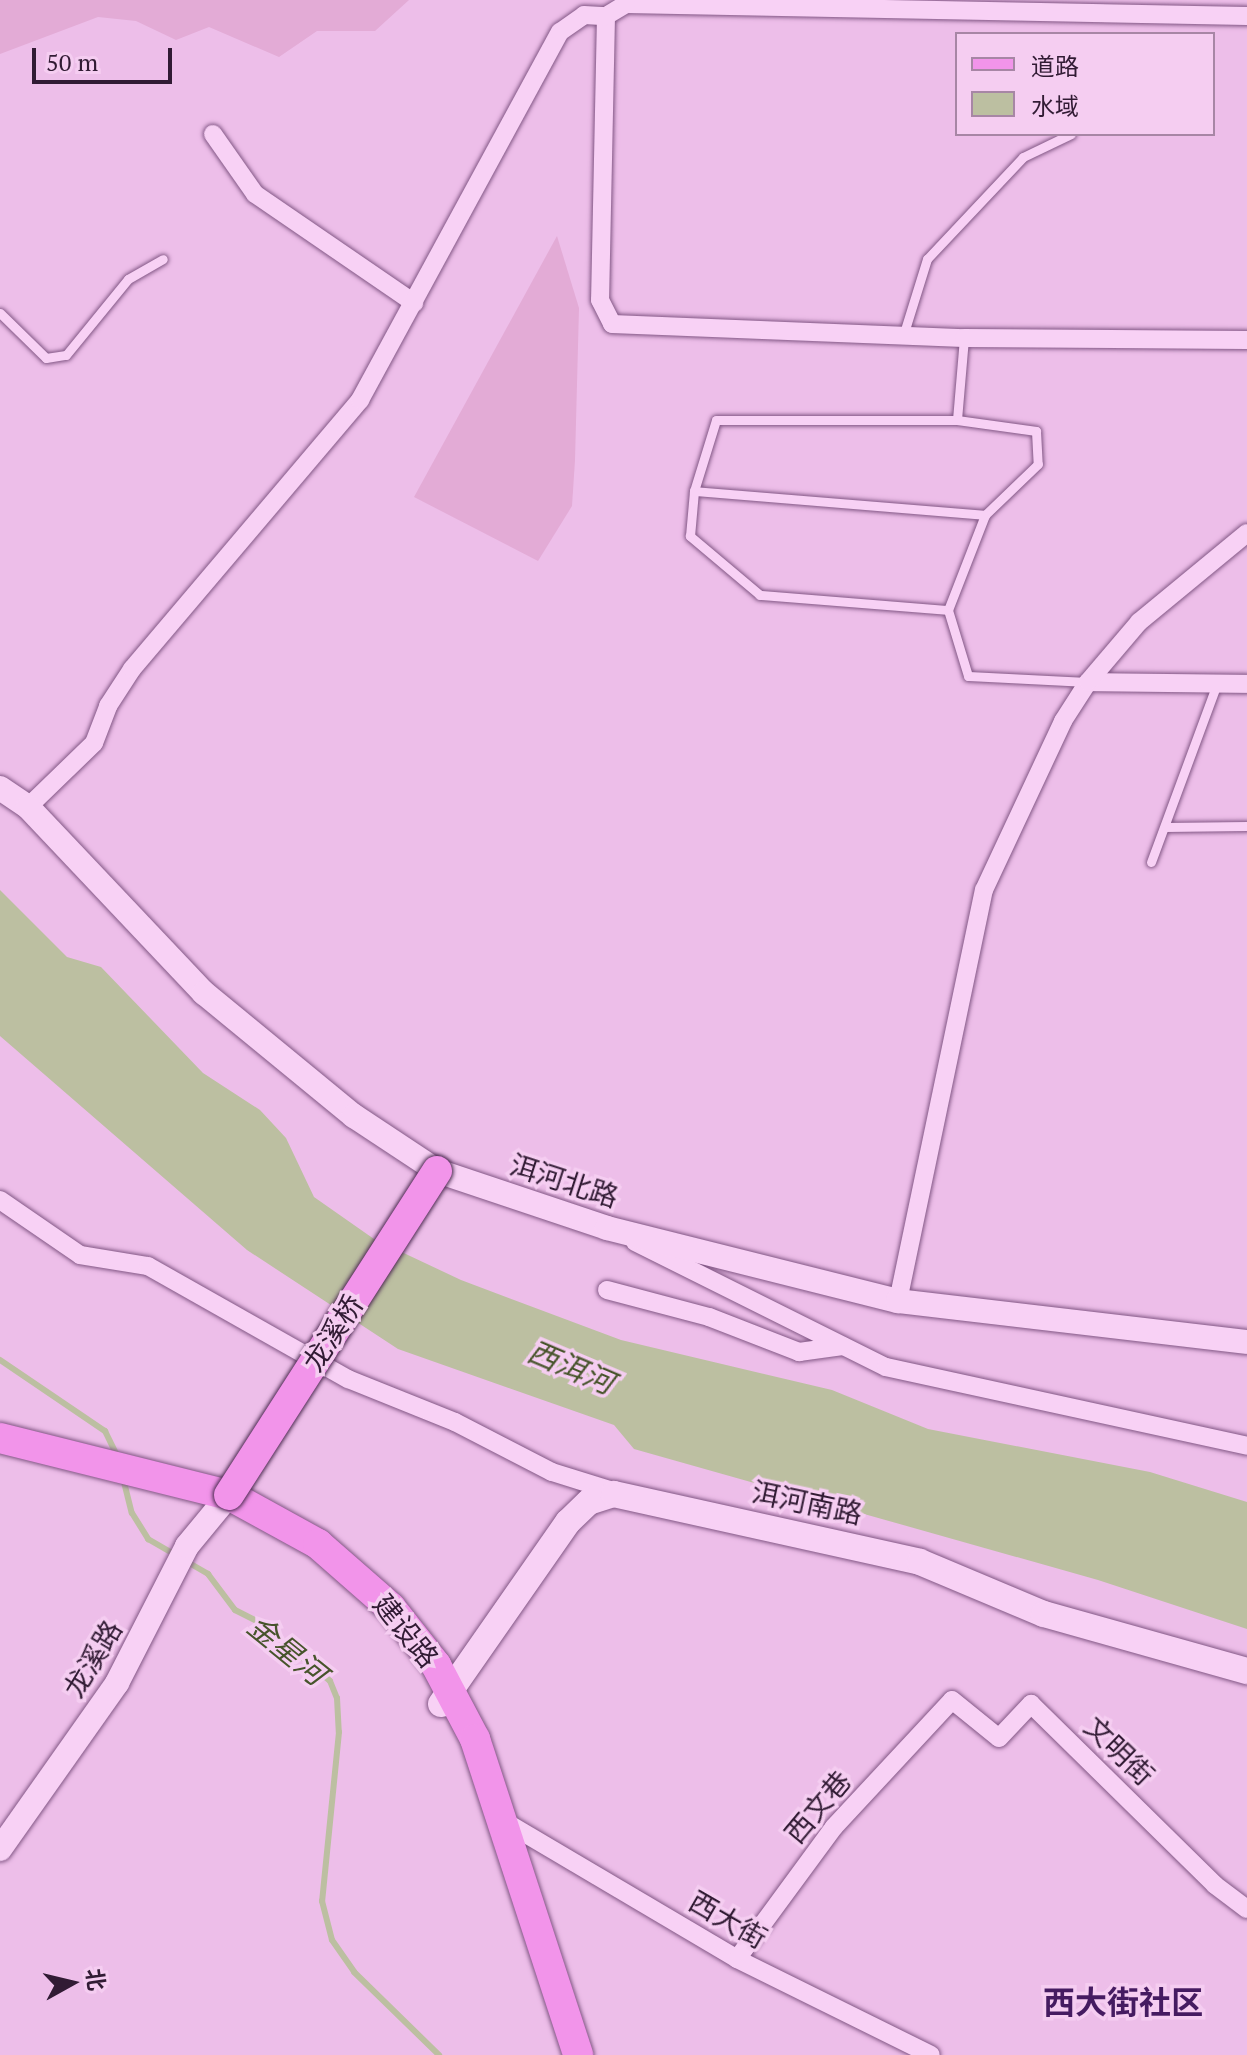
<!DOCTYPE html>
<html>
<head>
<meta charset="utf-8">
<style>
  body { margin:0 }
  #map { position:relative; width:1247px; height:2055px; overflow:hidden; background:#edbee9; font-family:"PT Serif","Noto Sans SC",serif }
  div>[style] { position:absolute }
  .farmland>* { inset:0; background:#e3abd6 }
  .water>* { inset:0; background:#bcbfa1 }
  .stream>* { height:6px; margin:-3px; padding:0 3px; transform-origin:3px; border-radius:3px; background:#bcbfa1 }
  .roads { filter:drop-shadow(0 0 2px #825785) drop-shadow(0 0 2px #825785) }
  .service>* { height:9px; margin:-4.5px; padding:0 4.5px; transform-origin:4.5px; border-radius:4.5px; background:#f8d1f5 }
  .minor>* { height:18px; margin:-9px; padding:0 9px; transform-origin:9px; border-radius:9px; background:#f8d1f5 }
  .tertiary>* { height:24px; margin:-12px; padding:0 12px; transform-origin:12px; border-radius:12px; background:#f8d1f5 }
  .secondary>* { height:26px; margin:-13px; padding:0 13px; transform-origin:13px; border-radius:13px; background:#f8d1f5 }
  .primary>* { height:30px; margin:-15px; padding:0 15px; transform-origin:15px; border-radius:15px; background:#f294ea }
  .bridges { filter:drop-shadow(0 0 2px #4d2b52) drop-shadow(0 0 2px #4d2b52) }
  .primary-bridge>* { height:30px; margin:-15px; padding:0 15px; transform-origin:15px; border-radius:15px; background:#f294ea }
  span { translate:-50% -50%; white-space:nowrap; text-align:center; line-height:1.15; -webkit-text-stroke:7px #f5cdf1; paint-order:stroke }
  .street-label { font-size:28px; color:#311b34 }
  .water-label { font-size:30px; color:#47542b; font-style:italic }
  .quarter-label { font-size:32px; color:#451b61; font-weight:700 }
  .legend { position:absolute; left:955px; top:32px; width:260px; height:104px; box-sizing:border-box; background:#f5cdf1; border:2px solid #a786a5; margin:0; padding:10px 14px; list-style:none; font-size:24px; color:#311b34 }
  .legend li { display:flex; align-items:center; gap:16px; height:40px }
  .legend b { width:40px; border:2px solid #a786a5 }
  .north { position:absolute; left:32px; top:1943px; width:80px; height:80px; -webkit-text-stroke:6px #f5cdf1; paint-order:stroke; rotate:82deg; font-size:22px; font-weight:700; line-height:32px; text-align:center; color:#311b34 }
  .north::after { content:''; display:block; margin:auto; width:28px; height:36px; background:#311b34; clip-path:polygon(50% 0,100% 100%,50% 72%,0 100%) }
  .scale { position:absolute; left:32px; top:48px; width:140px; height:36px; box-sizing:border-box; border:4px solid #311b34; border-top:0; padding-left:10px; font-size:24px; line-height:28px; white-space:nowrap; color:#311b34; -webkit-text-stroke:6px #f5cdf1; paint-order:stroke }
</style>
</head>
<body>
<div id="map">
  <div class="farmland">
    <div style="clip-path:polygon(0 0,409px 0,375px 31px,317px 31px,279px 57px,209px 27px,176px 40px,136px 21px,98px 17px,0 54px)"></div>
    <div style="clip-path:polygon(557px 236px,579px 308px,575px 460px,572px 506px,538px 561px,414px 497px)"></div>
  </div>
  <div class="water">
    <div style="clip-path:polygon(0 890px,67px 957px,101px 967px,203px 1073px,260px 1110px,286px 1138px,314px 1197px,374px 1239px,461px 1280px,621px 1340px,832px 1390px,928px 1429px,1150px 1472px,1247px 1502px,1247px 1629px,1098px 1580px,634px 1449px,614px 1425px,398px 1349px,247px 1250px,0 1036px)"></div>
  </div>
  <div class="stream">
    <div style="left:0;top:1360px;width:127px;rotate:34.1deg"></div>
    <div style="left:105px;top:1431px;width:28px;rotate:64deg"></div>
    <div style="left:123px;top:1478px;width:36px;rotate:76deg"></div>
    <div style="left:132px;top:1513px;width:31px;rotate:58deg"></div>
    <div style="left:148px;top:1539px;width:30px;rotate:30deg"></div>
    <div style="left:184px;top:1560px;width:28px;rotate:30deg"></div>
    <div style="left:208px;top:1574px;width:45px;rotate:53.1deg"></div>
    <div style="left:235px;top:1610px;width:29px;rotate:27deg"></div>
    <div style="left:261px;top:1623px;width:90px;rotate:40deg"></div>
    <div style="left:330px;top:1681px;width:18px;rotate:68deg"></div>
    <div style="left:337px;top:1698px;width:34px;rotate:87deg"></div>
    <div style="left:339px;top:1732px;width:170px;rotate:95.7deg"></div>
    <div style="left:322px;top:1901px;width:40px;rotate:75.6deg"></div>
    <div style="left:332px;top:1940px;width:39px;rotate:55deg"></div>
    <div style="left:354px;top:1972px;width:119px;rotate:44.3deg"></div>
  </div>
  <div class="roads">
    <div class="service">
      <div style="left:0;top:313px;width:64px;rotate:44.4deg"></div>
      <div style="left:46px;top:358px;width:20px;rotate:-9deg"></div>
      <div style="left:66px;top:355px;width:98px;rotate:-50.8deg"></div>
      <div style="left:128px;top:279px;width:40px;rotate:-29.7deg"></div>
      <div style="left:903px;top:336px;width:81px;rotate:-72.7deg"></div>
      <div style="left:927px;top:259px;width:140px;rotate:-46.7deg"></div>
      <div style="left:1023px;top:157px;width:53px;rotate:-25.6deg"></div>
      <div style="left:964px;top:338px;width:82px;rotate:94.9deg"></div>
      <div style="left:957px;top:420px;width:80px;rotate:7.9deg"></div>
      <div style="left:1036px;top:431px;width:33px;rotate:87deg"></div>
      <div style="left:1038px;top:464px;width:74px;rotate:136.1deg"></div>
      <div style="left:985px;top:515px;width:102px;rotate:111.3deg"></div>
      <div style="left:948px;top:610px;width:69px;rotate:73.1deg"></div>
      <div style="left:968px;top:676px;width:120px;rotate:2.9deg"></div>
      <div style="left:694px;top:491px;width:292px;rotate:4.7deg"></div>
      <div style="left:948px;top:610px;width:189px;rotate:-175.4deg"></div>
      <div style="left:760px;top:595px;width:92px;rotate:-139.9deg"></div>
      <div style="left:690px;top:536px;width:45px;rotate:-84.9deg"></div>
      <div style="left:694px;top:491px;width:74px;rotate:-72.8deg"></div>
      <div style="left:716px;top:420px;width:241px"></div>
      <div style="left:1165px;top:827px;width:82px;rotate:-0.7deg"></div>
      <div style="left:1151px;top:862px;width:190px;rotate:-69.7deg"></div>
    </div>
    <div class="minor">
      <div style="left:1247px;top:16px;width:621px;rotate:-178.89deg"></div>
      <div style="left:626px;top:4px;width:23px;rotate:149deg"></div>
      <div style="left:606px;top:16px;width:284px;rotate:91.2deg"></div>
      <div style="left:600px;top:300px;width:27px;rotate:63deg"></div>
      <div style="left:612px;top:324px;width:352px;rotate:2.3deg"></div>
      <div style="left:964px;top:338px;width:283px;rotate:0.4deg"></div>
      <div style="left:213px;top:134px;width:73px;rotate:55deg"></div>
      <div style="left:255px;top:194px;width:193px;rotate:34.4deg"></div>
      <div style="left:1088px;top:682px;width:159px;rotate:0.7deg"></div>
      <div style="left:28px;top:807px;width:92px;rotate:-44.1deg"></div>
      <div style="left:94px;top:743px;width:40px;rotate:-69deg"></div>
      <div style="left:108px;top:706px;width:44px;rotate:-57deg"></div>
      <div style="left:132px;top:669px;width:353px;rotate:-49.7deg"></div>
      <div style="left:360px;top:400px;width:419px;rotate:-61.5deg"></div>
      <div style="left:560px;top:32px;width:29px;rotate:-35deg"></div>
      <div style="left:584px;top:15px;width:22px;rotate:3deg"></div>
      <div style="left:0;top:1200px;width:97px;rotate:34.5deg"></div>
      <div style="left:80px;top:1255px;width:69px;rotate:9.2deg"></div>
      <div style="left:148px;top:1266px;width:230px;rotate:29.5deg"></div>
      <div style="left:348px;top:1379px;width:115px;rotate:21.9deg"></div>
      <div style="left:455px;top:1422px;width:109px;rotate:27.3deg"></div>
      <div style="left:552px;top:1472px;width:70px;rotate:17.4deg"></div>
      <div style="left:635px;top:1242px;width:280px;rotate:26.5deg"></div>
      <div style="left:886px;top:1367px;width:370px;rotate:12.3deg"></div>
      <div style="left:607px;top:1290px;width:106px;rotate:14.8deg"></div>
      <div style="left:709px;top:1317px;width:97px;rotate:21.3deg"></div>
      <div style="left:799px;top:1352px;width:44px;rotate:-7.8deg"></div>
      <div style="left:898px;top:1301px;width:420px;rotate:-78.2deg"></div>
      <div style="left:984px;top:890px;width:187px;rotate:-64.9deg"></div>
      <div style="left:1063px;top:721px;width:46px;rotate:-57.3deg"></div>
      <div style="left:1088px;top:682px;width:79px;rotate:-49.6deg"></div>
      <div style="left:1139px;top:622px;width:140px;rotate:-39.5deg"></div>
      <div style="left:504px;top:1821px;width:271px;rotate:30.6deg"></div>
      <div style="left:737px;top:1959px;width:216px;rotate:26.3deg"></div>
      <div style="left:737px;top:1959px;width:164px;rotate:-53.7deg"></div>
      <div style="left:834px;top:1827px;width:173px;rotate:-47.1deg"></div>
      <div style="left:952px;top:1700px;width:60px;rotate:39deg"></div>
      <div style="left:999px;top:1738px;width:47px;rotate:-46.7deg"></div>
      <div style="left:1031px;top:1704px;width:258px;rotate:44.5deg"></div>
      <div style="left:1215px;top:1885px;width:40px;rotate:37deg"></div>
    </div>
    <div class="tertiary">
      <div style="left:0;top:788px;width:34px;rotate:34deg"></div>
      <div style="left:28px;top:807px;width:256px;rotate:46.6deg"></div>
      <div style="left:204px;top:993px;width:194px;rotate:39.4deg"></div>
      <div style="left:354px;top:1116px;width:100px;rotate:33.5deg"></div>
      <div style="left:437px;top:1171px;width:179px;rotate:18.5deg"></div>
      <div style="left:607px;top:1228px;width:300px;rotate:14.1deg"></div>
      <div style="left:898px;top:1301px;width:351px;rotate:6.7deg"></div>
      <div style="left:0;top:1849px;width:203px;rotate:-54.8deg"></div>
      <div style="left:117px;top:1683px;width:154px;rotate:-62.9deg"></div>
      <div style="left:187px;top:1546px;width:66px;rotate:-50.5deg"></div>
    </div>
    <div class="secondary">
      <div style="left:441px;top:1704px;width:222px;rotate:-55.1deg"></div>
      <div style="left:568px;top:1522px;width:29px;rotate:-44deg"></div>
      <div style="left:589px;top:1502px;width:26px;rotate:-18deg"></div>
      <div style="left:614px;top:1494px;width:313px;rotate:12.5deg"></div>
      <div style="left:920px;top:1562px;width:134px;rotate:22.8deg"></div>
      <div style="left:1044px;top:1614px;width:211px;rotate:15.7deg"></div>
    </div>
    <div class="primary">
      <div style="left:0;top:1438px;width:236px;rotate:14deg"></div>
      <div style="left:229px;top:1495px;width:102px;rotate:28.8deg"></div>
      <div style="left:318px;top:1544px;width:97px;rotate:41.2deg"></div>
      <div style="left:391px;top:1608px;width:73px;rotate:51.7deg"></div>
      <div style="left:436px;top:1665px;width:84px;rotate:62.2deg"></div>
      <div style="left:475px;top:1739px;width:332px;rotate:71.9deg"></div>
    </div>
  </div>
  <div class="bridges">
    <div class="primary-bridge">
      <div style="left:229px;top:1495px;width:385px;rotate:-57.3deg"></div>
    </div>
  </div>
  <div class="street-label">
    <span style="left:564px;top:1181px;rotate:18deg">洱河北路</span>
    <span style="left:333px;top:1333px;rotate:-57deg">龙溪桥</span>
    <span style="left:807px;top:1503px;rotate:12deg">洱河南路</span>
    <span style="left:406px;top:1631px;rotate:51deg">建设路</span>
    <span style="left:93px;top:1659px;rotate:-59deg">龙溪路</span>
    <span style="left:1119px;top:1751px;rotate:44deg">文明街</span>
    <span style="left:818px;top:1807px;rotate:-50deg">西文巷</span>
    <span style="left:728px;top:1920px;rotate:30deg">西大街</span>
  </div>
  <div class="water-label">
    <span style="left:571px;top:1367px;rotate:23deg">西洱河</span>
    <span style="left:287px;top:1650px;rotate:39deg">金星河</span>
  </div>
  <div class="quarter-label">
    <span style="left:1123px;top:2002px">西大街社区</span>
  </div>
  <ul class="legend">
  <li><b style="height:10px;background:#f294ea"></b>道路</li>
  <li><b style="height:22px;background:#bcbfa1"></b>水域</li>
  </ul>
  <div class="north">北</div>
  <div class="scale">50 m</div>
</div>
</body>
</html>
